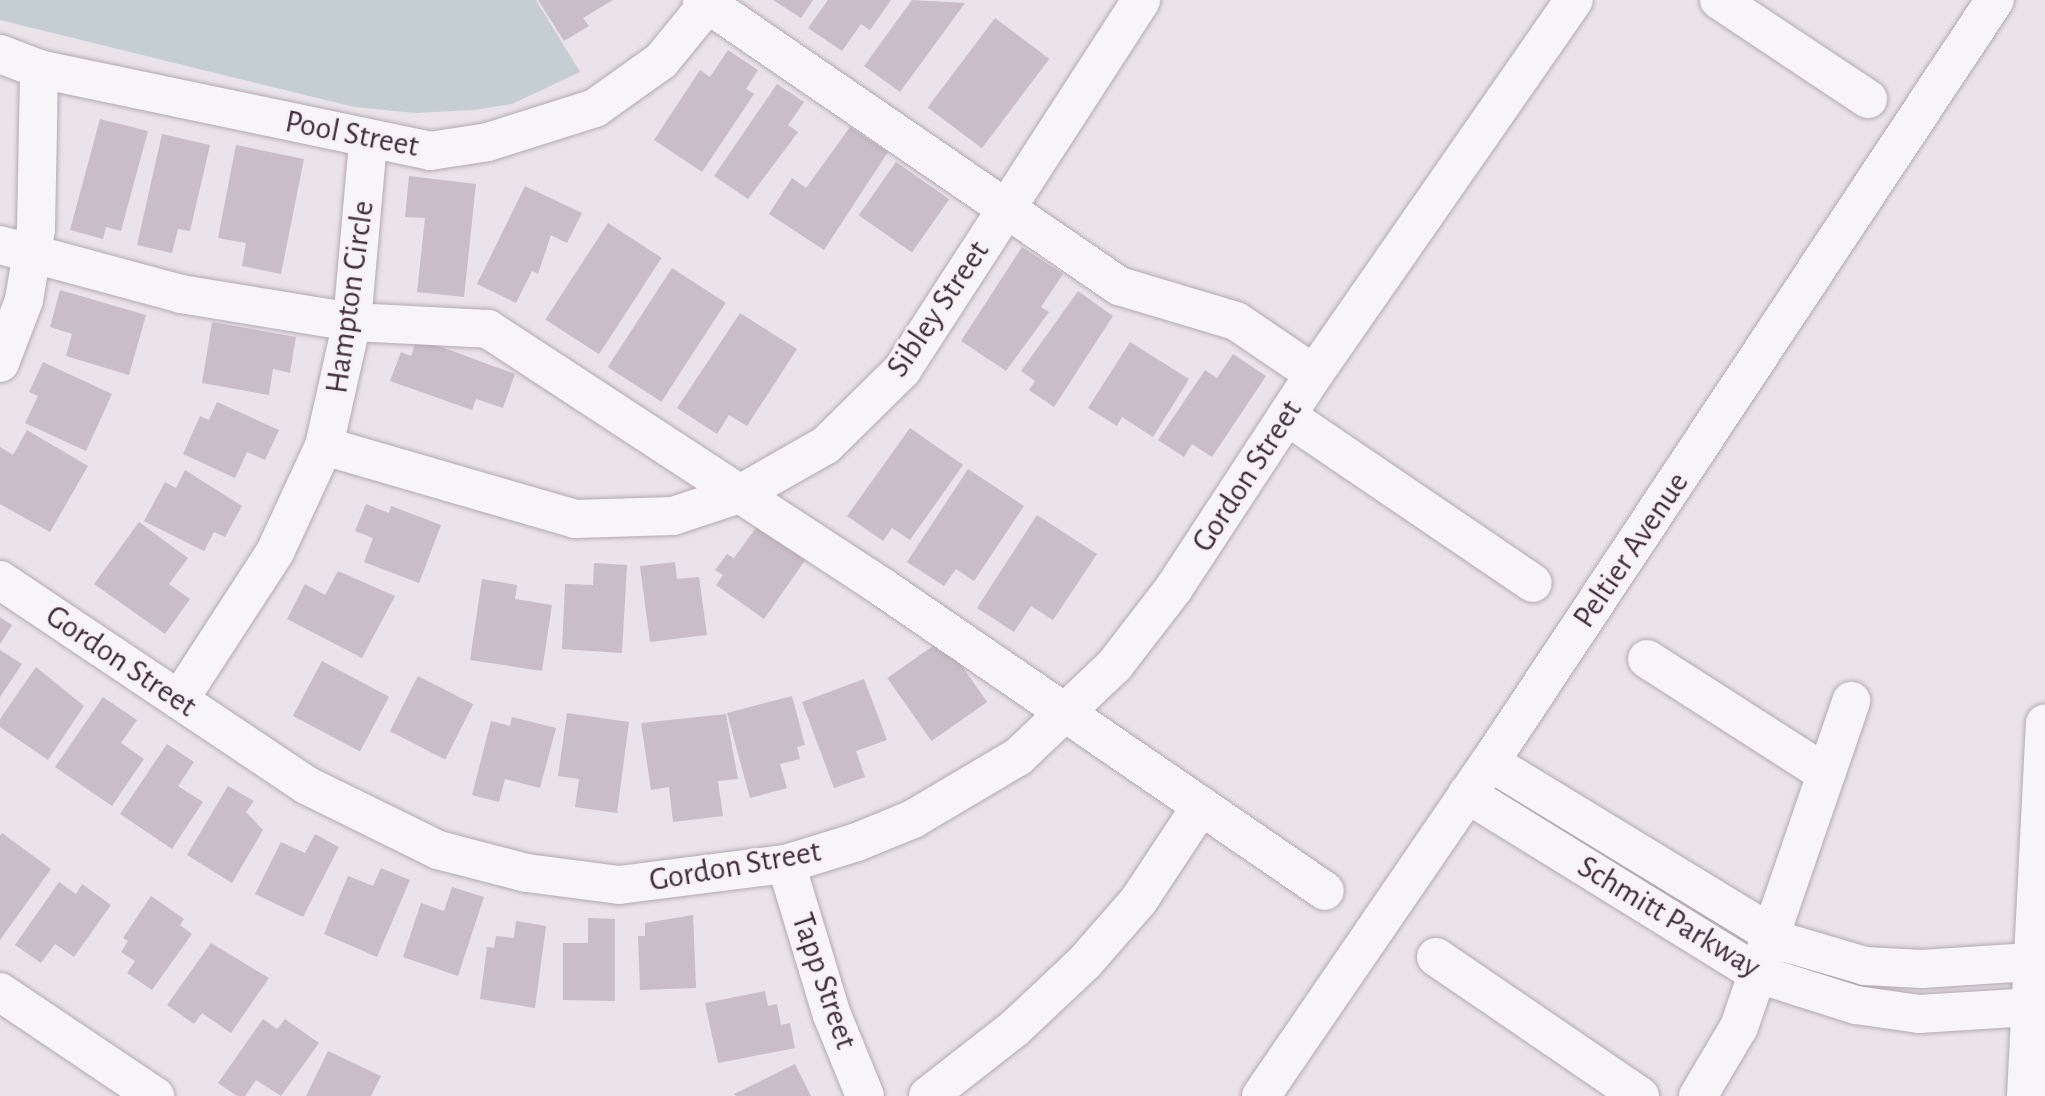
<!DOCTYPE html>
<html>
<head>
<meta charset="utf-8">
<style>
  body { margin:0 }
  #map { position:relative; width:2045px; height:1096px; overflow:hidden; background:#eae3e9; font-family:"Alegreya Sans",sans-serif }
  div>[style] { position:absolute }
  .green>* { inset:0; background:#c4ced3 }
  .building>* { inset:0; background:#c9bdc7; transform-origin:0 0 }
  .roads { filter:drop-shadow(0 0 2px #b4a8b2) drop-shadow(0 0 2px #b4a8b2) }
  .minor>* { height:38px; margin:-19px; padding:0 19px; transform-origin:19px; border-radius:19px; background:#f8f5f8 }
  span { translate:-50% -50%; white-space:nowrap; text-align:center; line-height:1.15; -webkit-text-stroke:6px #f7f2f6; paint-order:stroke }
  .street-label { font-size:32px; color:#412c3c }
</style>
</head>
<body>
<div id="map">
  <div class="green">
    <div style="clip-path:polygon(0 0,536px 0,580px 72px,512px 104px,474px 110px,415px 113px,354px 107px,0 20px)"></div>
  </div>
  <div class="building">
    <div style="clip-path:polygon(538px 0,613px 0,583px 18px,589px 26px,564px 41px)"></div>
    <div style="clip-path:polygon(773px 0,813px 0,801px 18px)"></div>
    <div style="clip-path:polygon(828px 0,891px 0,870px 30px,861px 24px,842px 51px,808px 28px)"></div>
    <div style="clip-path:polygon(912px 0,965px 3px,900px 92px,864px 66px)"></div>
    <div style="left:995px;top:18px;width:68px;height:112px;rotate:37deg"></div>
    <div style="clip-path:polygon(728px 50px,758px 70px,746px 89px,754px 94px,702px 172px,654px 140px,700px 70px,710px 77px)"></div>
    <div style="clip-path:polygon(777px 84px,804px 102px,788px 125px,798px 132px,748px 199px,714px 176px)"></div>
    <div style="clip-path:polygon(100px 119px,148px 131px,121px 231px,106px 227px,103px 239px,70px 230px)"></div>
    <div style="clip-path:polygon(850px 127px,888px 152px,824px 250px,769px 214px,792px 178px,806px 188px)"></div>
    <div style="clip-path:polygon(162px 134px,210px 145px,190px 231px,178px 229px,172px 253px,137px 245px)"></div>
    <div style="clip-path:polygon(236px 145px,304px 159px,281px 274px,242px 266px,246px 243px,218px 238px)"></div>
    <div style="left:896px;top:162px;width:65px;height:65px;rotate:35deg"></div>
    <div style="clip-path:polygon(409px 176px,476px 184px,464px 297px,417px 292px,425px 218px,405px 217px)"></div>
    <div style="clip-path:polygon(525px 186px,582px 213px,567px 243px,551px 235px,538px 274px,532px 271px,516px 303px,477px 284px)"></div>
    <div style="left:608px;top:223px;width:64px;height:115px;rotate:33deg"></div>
    <div style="clip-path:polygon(1022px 247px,1063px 274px,1041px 307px,1049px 312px,1006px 371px,961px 341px)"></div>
    <div style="left:672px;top:268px;width:64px;height:118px;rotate:33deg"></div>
    <div style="clip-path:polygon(60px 290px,146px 315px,129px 375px,66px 356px,72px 334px,50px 327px)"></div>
    <div style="clip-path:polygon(1078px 291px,1113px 316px,1054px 407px,1029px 390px,1035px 381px,1021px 371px)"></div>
    <div style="clip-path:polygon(740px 313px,797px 349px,747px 426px,729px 415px,717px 434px,677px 408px)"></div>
    <div style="clip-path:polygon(212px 322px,296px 337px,290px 373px,273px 369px,269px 395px,202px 383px)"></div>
    <div style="clip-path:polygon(417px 338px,515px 374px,503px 408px,476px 399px,472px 410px,390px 381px,401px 352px,411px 356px)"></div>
    <div style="clip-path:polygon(1130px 342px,1189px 379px,1153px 437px,1122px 417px,1117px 426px,1088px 408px)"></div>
    <div style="clip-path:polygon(1233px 354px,1266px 376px,1212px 457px,1192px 444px,1184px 457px,1158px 440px,1205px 370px,1217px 378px)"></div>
    <div style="clip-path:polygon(43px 362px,112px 394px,86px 451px,25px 423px,38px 396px,29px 392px)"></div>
    <div style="clip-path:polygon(217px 402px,279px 430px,265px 460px,247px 452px,235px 478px,183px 454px,200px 416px,209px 420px)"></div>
    <div style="clip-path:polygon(910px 428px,963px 465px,910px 540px,892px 528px,883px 541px,847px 516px)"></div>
    <div style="clip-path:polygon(27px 430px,88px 466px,50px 532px,0 504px,0 447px,13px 455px)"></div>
    <div style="clip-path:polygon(968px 469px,1024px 506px,974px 581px,956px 569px,944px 586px,907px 562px)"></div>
    <div style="clip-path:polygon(185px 470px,242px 506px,225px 537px,214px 532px,204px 551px,144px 521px,165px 482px,176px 488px)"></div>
    <div style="clip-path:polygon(366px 504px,389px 513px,391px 506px,441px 525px,419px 583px,364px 562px,373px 538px,355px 531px)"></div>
    <div style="clip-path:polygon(1037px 515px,1097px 554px,1053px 620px,1031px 606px,1014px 632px,977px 608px)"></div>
    <div style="clip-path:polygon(139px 522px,188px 558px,169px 584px,190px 599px,165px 634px,94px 584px)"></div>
    <div style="clip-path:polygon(758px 525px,806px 559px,764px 619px,716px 585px,723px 575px,715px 570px,727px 554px,734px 558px)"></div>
    <div style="clip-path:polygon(675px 562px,677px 579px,699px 577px,707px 635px,650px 642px,640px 566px)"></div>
    <div style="clip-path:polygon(594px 563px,627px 565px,622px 653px,562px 649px,565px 584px,593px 585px)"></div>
    <div style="clip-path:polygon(338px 571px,395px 596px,362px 658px,287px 619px,305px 584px,325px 595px)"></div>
    <div style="clip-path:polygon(482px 579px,517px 585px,515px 599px,552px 605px,542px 671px,470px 660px)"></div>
    <div style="clip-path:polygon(0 617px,12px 625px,0 644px)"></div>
    <div style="left:943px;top:639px;width:77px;height:68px;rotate:55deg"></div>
    <div style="clip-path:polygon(0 650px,22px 664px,0 697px)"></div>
    <div style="left:322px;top:661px;width:76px;height:62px;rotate:28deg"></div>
    <div style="clip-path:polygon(36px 667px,84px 706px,48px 760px,0 727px,0 719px)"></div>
    <div style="left:418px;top:676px;width:62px;height:62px;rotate:27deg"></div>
    <div style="clip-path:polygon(864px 679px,887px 740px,856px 751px,865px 777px,834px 788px,802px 702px)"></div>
    <div style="clip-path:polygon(792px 696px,805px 745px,797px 747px,800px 759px,780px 764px,787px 788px,750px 798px,727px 713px)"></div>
    <div style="clip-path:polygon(103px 697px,137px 720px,121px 743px,144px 759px,112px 806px,55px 767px)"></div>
    <div style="clip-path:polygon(567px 713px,629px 722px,617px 813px,575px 807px,579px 779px,558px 776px)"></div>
    <div style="clip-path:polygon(726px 714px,738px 779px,718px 781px,723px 816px,673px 822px,669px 787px,651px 790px,641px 723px)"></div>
    <div style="clip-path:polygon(512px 717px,556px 728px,540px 788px,505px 779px,499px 802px,472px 795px,491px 721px,510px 726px)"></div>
    <div style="clip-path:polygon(167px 744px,194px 762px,178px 786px,203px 802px,172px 849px,120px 814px)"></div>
    <div style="clip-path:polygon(228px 786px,254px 801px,246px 812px,263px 830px,232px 883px,187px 855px)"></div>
    <div style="clip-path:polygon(2px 833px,51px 869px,0 940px,0 836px)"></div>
    <div style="clip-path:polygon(315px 834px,339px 847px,303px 917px,255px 894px,281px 842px,305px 853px)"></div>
    <div style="clip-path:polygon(381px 868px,410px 880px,377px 957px,324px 934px,348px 876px,373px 886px)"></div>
    <div style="clip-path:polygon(59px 882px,76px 894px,82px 884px,111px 905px,74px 957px,55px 944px,41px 963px,15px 945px)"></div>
    <div style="clip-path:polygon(452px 887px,484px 897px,458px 976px,403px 957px,421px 903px,444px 911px)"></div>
    <div style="clip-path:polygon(151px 896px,184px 919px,180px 925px,192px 934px,152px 990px,127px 973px,135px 961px,121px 952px,128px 941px,123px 938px)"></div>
    <div style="clip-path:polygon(693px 915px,696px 988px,640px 990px,638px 936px,645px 936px,645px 923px)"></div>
    <div style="clip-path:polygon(588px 918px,615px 919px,615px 1001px,563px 1000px,563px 943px,588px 943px)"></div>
    <div style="clip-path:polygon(516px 921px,546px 926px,535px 1008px,480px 999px,487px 947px,494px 948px,496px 936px,514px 938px)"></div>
    <div style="clip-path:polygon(211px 943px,269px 978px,231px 1033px,202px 1013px,194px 1024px,167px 1005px)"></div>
    <div style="clip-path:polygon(765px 991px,768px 1006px,777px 1004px,781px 1025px,790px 1023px,795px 1048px,718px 1063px,705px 1003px)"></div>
    <div style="clip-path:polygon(263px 1019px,277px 1029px,285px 1019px,319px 1043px,281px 1096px,256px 1080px,245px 1096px,237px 1096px,218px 1083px)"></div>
    <div style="clip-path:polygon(328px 1051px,381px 1076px,371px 1096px,306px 1096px)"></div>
    <div style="clip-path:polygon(795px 1064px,811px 1096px,736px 1096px,734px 1094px)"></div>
  </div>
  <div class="roads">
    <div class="minor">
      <div style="left:702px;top:0;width:506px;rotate:34.44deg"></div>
      <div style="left:1119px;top:286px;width:122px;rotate:16.7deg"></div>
      <div style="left:1236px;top:321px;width:94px;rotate:34.2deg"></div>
      <div style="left:1719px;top:0;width:179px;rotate:33.6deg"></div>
      <div style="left:0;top:54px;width:42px;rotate:21deg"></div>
      <div style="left:39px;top:69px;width:400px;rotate:11.8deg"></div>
      <div style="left:430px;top:151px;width:59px;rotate:-8.8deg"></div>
      <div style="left:488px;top:142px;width:112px;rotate:-17.6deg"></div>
      <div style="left:595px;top:108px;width:81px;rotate:-35.5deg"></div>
      <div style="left:661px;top:61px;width:79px;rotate:-50.7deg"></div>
      <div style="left:0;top:245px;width:188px;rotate:15.1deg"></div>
      <div style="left:181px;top:294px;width:173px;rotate:9.3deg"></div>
      <div style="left:352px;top:322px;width:136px;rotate:2.9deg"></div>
      <div style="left:488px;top:329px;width:471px;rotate:33.2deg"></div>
      <div style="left:882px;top:587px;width:537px;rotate:34.46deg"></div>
      <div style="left:0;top:363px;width:67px;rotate:-69.1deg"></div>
      <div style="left:24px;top:300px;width:72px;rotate:-80.4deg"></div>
      <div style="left:36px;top:229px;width:160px;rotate:-88.9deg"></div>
      <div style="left:1287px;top:416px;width:297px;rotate:34.2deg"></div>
      <div style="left:324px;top:446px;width:261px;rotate:16.2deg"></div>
      <div style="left:575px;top:519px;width:98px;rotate:-1.8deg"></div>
      <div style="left:673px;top:516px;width:71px;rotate:-18.2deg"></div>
      <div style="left:740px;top:494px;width:99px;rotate:-29.7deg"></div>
      <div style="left:826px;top:445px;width:107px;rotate:-44.6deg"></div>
      <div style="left:902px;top:370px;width:440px;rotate:-57.1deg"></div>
      <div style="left:0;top:580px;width:368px;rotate:33.8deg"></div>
      <div style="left:306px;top:785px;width:147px;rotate:26.2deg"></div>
      <div style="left:438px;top:850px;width:92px;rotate:14.5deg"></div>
      <div style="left:527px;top:873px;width:93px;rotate:7.4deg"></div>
      <div style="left:619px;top:885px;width:168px;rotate:-7.2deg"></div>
      <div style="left:786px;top:864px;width:74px;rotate:-17.2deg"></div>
      <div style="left:857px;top:842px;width:61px;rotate:-22.3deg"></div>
      <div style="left:913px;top:819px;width:122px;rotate:-30.6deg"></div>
      <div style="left:1018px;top:757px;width:132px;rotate:-43.5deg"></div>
      <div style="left:1114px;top:666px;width:98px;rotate:-52.4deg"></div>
      <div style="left:1174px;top:588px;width:256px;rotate:-56.8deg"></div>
      <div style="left:1314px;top:374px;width:455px;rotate:-55.2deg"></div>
      <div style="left:1647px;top:659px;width:213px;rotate:32.7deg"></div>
      <div style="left:179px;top:700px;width:176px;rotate:-57deg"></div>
      <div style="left:275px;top:552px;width:117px;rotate:-65.2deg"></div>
      <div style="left:324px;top:446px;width:127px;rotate:-77.3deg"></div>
      <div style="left:352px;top:322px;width:182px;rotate:-84.9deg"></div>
      <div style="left:1490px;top:762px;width:348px;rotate:31.4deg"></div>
      <div style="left:1787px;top:943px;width:81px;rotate:16.4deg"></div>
      <div style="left:1865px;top:966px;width:57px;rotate:3deg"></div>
      <div style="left:1922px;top:969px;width:108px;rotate:-3.7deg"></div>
      <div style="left:1467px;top:794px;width:342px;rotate:31.7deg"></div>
      <div style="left:1758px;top:974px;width:103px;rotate:17.6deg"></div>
      <div style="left:1856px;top:1005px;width:64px;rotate:8.1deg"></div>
      <div style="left:1919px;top:1014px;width:110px;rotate:-3.6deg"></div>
      <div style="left:786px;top:864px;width:158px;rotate:73.1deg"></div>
      <div style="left:832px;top:1015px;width:87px;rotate:67.8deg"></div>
      <div style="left:1436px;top:957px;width:247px;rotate:34.3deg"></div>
      <div style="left:0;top:992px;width:187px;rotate:33.9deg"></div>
      <div style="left:928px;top:1096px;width:110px;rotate:-38deg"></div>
      <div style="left:1015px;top:1028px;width:96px;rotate:-43.3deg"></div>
      <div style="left:1085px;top:962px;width:82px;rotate:-48.9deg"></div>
      <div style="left:1139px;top:900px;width:113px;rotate:-56.6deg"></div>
      <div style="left:1261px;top:1096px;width:405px;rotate:-55.6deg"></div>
      <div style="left:1490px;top:762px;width:914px;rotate:-56.47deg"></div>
      <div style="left:1698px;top:1096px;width:80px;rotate:-59.3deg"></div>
      <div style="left:1739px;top:1027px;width:345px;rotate:-71deg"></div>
      <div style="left:2026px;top:1096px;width:373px;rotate:-87.1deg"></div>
    </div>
  </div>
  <div class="street-label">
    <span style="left:352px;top:134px;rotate:11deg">Pool Street</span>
    <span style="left:350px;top:297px;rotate:-82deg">Hampton Circle</span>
    <span style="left:938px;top:309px;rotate:-56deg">Sibley Street</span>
    <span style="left:1247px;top:476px;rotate:-57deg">Gordon Street</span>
    <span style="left:1631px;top:550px;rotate:-56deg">Peltier Avenue</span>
    <span style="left:121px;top:661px;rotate:34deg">Gordon Street</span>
    <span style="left:735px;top:866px;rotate:-10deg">Gordon Street</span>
    <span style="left:1669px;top:917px;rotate:31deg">Schmitt Parkway</span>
    <span style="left:824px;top:981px;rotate:71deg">Tapp Street</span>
  </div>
</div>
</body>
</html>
